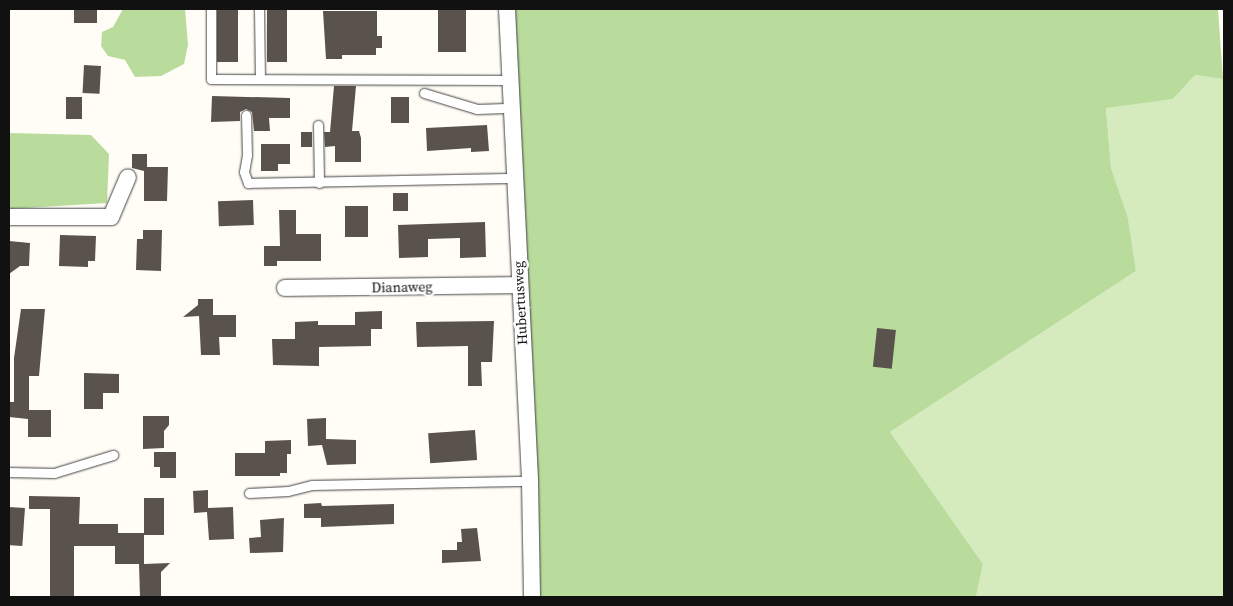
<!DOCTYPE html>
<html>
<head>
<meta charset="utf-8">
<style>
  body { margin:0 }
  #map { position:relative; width:1233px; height:606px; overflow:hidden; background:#fffdf5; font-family:"Source Serif 4",serif }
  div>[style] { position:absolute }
  .green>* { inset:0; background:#d5ebbd }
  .forest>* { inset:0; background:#b9dc9c }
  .building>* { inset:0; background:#5a524d; transform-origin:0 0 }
  .roads { filter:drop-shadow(0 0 1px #444) drop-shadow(0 0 1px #444) }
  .service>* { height:9px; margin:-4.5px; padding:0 4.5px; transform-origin:4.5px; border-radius:4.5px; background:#fff }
  .minor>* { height:16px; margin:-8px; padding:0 8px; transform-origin:8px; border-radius:8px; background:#fff }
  span { translate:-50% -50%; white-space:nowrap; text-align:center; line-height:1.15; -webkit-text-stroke:5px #fff; paint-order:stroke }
  .street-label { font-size:14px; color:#111 }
  .frame { position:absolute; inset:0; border:10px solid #111; pointer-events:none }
</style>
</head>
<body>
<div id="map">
  <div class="green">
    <div style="clip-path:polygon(1195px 75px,1223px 79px,1224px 91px,1224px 597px,976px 597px,983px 564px,890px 432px,1136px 271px,1128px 218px,1111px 168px,1106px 107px,1173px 99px)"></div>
  </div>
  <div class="forest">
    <div style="clip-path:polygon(123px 9px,185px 9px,188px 45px,184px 64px,161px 76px,135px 77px,125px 60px,108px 56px,101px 46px,102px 32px,113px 27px)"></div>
    <div style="clip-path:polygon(513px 9px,1218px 9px,1223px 79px,1195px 75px,1173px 99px,1106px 108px,1111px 168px,1128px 218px,1136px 271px,890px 432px,983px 564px,976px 597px,537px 597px)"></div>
    <div style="clip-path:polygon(9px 133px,91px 135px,109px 154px,107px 203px,9px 209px)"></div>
  </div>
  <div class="building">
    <div style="left:74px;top:9px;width:23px;height:14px"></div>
    <div style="left:217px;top:9px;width:21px;height:53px"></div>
    <div style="left:267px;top:9px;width:20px;height:53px"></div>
    <div style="left:438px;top:9px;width:28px;height:43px"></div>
    <div style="clip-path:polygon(323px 11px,377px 11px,377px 36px,382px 36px,382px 48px,376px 48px,376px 55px,342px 55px,342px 59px,326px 59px)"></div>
    <div style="left:84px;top:65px;width:17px;height:28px;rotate:3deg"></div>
    <div style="clip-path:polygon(334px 86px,356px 86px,352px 131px,359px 131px,361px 138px,361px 162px,335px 162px,335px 146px,325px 147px,324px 132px,330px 132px)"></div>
    <div style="clip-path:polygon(212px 96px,290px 98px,290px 118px,269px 118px,270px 131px,254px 131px,252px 112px,246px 109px,240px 112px,240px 121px,211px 122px)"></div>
    <div style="left:66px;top:97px;width:16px;height:22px"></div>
    <div style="left:391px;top:97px;width:18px;height:26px"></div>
    <div style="clip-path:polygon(487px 125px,489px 151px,471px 152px,471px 148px,427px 151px,426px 128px)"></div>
    <div style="left:312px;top:132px;width:15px;height:11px;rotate:90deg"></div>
    <div style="clip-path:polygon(261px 144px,290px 144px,290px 164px,278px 164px,278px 171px,261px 171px)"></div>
    <div style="clip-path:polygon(132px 154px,147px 154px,147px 167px,168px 167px,167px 201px,144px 201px,144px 171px,132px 168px)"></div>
    <div style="left:393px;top:193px;width:15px;height:18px"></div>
    <div style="left:253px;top:200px;width:25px;height:35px;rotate:88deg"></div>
    <div style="left:345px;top:206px;width:23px;height:31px"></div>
    <div style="clip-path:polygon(279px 210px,296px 210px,296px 234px,321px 234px,321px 261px,277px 261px,277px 266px,264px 266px,264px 246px,280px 246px)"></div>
    <div style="clip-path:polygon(485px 222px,486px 257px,460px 258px,460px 238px,428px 239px,428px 257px,399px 258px,398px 225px)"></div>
    <div style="clip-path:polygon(143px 230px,162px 230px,161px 271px,136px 270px,137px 239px,143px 239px)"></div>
    <div style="clip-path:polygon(60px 235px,96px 236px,95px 261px,88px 261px,88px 267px,59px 266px)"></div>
    <div style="clip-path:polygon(9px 241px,30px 243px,29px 266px,20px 266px,9px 274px)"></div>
    <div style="clip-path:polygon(198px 299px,213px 299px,213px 315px,236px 315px,236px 337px,219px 337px,220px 355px,201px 355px,199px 316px,183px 317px,198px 305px)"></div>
    <div style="clip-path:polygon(21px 309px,45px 309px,39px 376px,29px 376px,29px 410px,51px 410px,51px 437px,28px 437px,28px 419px,9px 417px,9px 402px,14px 402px,14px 358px)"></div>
    <div style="clip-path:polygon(382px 311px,382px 329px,371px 329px,371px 346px,319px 347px,319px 366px,273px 365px,272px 339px,295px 339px,295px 322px,318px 321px,318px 325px,355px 325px,355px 312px)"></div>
    <div style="clip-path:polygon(494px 321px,492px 362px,481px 362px,482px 386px,468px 386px,468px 346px,417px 347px,416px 322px)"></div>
    <div style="left:877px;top:328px;width:19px;height:39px;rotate:6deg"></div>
    <div style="clip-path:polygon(84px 373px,119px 374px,119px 393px,103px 393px,103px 409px,84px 409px)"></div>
    <div style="clip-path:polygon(143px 416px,169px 416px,169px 425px,164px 431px,164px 448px,143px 449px)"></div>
    <div style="clip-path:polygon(326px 418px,326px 439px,356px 440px,356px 464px,327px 465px,322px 445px,308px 446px,307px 419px)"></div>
    <div style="left:475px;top:430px;width:30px;height:47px;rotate:86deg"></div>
    <div style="clip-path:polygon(291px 440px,291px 454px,287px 454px,287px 473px,280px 473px,280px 476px,235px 476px,235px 453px,265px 453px,265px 441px)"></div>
    <div style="clip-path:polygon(154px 452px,176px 452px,176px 478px,160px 478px,160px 467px,154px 467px)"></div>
    <div style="clip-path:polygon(208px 490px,208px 508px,233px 507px,234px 539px,209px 540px,207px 512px,194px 513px,193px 491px)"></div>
    <div style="clip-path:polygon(29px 496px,80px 497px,79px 524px,118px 524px,118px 533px,144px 533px,144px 564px,170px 563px,161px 572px,161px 597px,140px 597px,139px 564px,115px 564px,115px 546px,74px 546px,74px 597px,50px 597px,50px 509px,29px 509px)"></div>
    <div style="left:144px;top:498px;width:20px;height:37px"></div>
    <div style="clip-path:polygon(321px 503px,322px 506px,394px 504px,394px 524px,321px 527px,321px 518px,304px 518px,304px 504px)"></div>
    <div style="left:9px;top:507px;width:16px;height:38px;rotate:4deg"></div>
    <div style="clip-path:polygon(284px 518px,283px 552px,250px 553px,249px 538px,261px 537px,260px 520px)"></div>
    <div style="clip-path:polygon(477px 528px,481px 561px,442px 563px,442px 550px,457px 550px,457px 542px,462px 542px,461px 529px)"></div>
  </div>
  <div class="roads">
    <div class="service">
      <div style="left:211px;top:9px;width:70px;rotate:90deg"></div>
      <div style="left:211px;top:79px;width:300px;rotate:0.2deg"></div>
      <div style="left:259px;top:9px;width:70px;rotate:89.2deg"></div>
      <div style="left:424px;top:93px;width:55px;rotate:16.8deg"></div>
      <div style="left:477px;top:109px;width:35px;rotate:-2deg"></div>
      <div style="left:246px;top:115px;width:40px;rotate:88.6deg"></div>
      <div style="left:247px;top:155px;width:17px;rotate:100deg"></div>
      <div style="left:244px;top:172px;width:12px;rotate:70deg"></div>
      <div style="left:248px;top:183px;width:268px;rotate:-1.1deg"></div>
      <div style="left:318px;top:125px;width:58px;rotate:89deg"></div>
      <div style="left:9px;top:472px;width:45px;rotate:1.3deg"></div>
      <div style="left:54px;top:473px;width:62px;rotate:-17deg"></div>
      <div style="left:249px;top:493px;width:39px;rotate:-3deg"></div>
      <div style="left:288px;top:491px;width:25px;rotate:-14deg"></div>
      <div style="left:312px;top:485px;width:218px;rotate:-1.1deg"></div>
    </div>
    <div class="minor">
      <div style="left:507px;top:9px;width:473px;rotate:87.2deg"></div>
      <div style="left:530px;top:481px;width:116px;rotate:89deg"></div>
      <div style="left:9px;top:217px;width:102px"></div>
      <div style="left:111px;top:217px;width:43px;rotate:-67deg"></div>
      <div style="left:285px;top:288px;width:234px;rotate:-0.7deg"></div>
    </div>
  </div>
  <div class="street-label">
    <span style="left:402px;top:287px;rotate:-1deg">Dianaweg</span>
    <span style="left:520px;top:303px;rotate:-93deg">Hubertusweg</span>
  </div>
  <div class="frame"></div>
</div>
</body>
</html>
